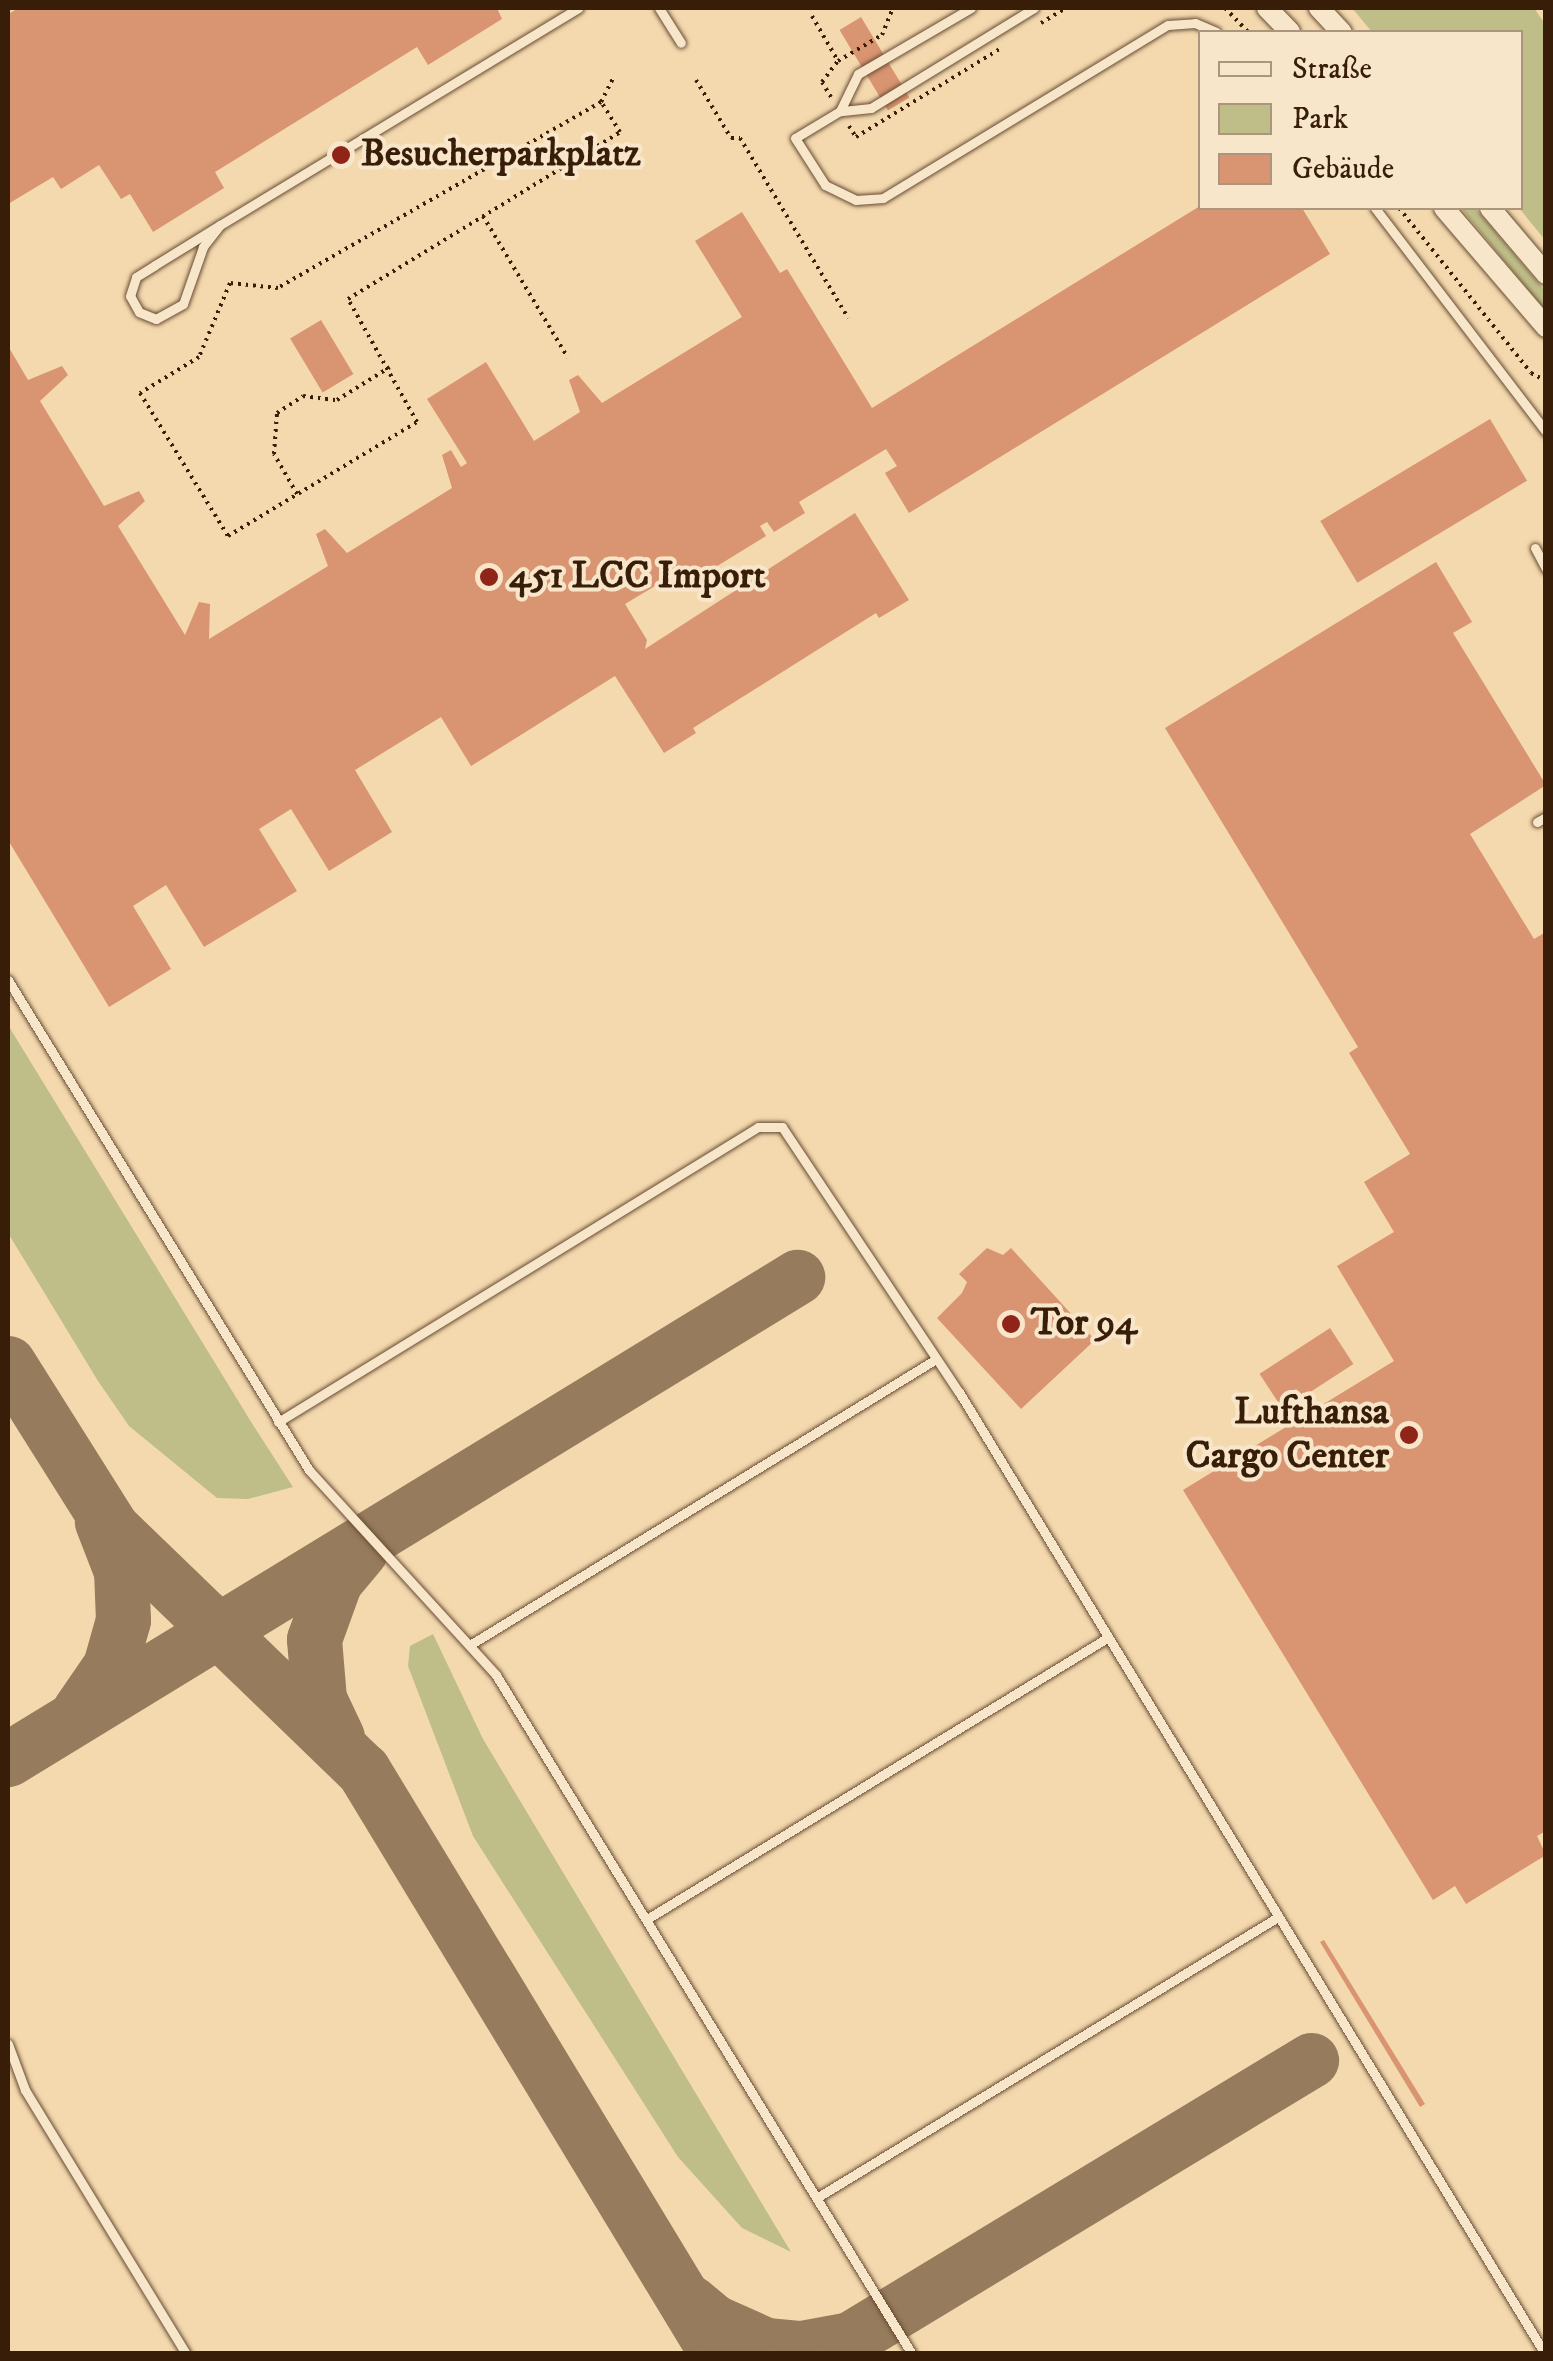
<!DOCTYPE html>
<html>
<head>
<meta charset="utf-8">
<style>
  body { margin:0 }
  #map { position:relative; width:1553px; height:2361px; overflow:hidden; background:#f4d9af; font-family:"IM FELL DW Pica",serif }
  div>[style] { position:absolute }
  .green>* { inset:0; background:#bfbe88 }
  .taxiway>* { height:55px; margin:-27.5px; padding:0 27.5px; transform-origin:27.5px; border-radius:27.5px; background:#967b5c }
  .building>* { inset:0; background:#d99471; transform-origin:0 0 }
  .path>* { height:4px; margin-top:-2px; transform-origin:0; background:repeating-linear-gradient(90deg,#381d09 0 2.5px,transparent 0 7.5px) }
  .roads { filter:drop-shadow(0 0 2px #674c32) drop-shadow(0 0 2px #674c32) }
  .service>* { height:9px; margin:-4.5px; padding:0 4.5px; transform-origin:4.5px; border-radius:4.5px; background:#f8e6cb }
  .tertiary>* { height:20px; margin:-10px; padding:0 10px; transform-origin:10px; border-radius:10px; background:#f8e6cb }
  .dots>* { width:28px; height:28px; translate:-50% -50%; box-sizing:border-box; border:5px solid #f8e6cb; border-radius:50% }
  span { translate:-50% -50%; white-space:nowrap; text-align:center; line-height:1.15; -webkit-text-stroke:8px #f8e6cb; paint-order:stroke }
  .poi-label { font-size:38px; color:#381d09; font-weight:700 }
  .left { translate:0 -50%; text-align:left }
  .right { translate:-100% -50%; text-align:right }
  .frame { position:absolute; inset:0; border:10px solid #381d09; pointer-events:none }
  .legend { position:absolute; left:1198px; top:30px; width:325px; height:180px; box-sizing:border-box; background:#f8e6cb; border:2px solid #ab967d; margin:0; padding:12px 18px; list-style:none; font-size:30px; color:#381d09 }
  .legend li { display:flex; align-items:center; gap:20px; height:50px }
  .legend b { width:50px; border:2px solid #ab967d }
</style>
</head>
<body>
<div id="map">
  <div class="green">
    <div style="clip-path:polygon(1352px 8px,1534px 8px,1545px 24px,1545px 240px,1519px 208px,1520px 32px,1372px 32px)"></div>
    <div style="clip-path:polygon(1461px 208px,1475px 208px,1545px 291px,1545px 310px)"></div>
    <div style="clip-path:polygon(8px 1025px,253px 1425px,293px 1487px,248px 1499px,217px 1498px,129px 1426px,98px 1381px,8px 1233px)"></div>
    <div style="clip-path:polygon(433px 1634px,483px 1739px,791px 2252px,742px 2228px,678px 2157px,473px 1836px,408px 1666px,410px 1646px)"></div>
  </div>
  <div class="taxiway">
    <div style="left:8px;top:1363px;width:195px;rotate:57.8deg"></div>
    <div style="left:112px;top:1528px;width:349px;rotate:44deg"></div>
    <div style="left:363px;top:1770px;width:683px;rotate:58.78deg"></div>
    <div style="left:79px;top:1711px;width:55px;rotate:-55.4deg"></div>
    <div style="left:110px;top:1666px;width:48px;rotate:-74.2deg"></div>
    <div style="left:123px;top:1620px;width:49px;rotate:-92.3deg"></div>
    <div style="left:121px;top:1571px;width:53px;rotate:-111.2deg"></div>
    <div style="left:337px;top:1737px;width:42px;rotate:-115.3deg"></div>
    <div style="left:319px;top:1699px;width:60px;rotate:-94.8deg"></div>
    <div style="left:314px;top:1639px;width:62px;rotate:-70.1deg"></div>
    <div style="left:335px;top:1581px;width:39px;rotate:-50deg"></div>
    <div style="left:8px;top:1759px;width:925px;rotate:-31.42deg"></div>
    <div style="left:690px;top:2302px;width:31px;rotate:40deg"></div>
    <div style="left:714px;top:2322px;width:57px;rotate:23.9deg"></div>
    <div style="left:766px;top:2345px;width:35px;rotate:5deg"></div>
    <div style="left:801px;top:2348px;width:50px;rotate:-10.4deg"></div>
    <div style="left:850px;top:2339px;width:539px;rotate:-31.18deg"></div>
  </div>
  <div class="building">
    <div style="clip-path:polygon(19px 8px,497px 8px,502px 19px,428px 65px,417px 47px,215px 172px,224px 188px,153px 232px,130px 194px,121px 199px,99px 165px,61px 189px,53px 177px,8px 204px,8px 14px)"></div>
    <div style="left:861px;top:17px;width:94px;height:25px;rotate:59deg"></div>
    <div style="clip-path:polygon(1200px 206px,1302px 208px,1330px 254px,909px 513px,885px 473px,897px 466px,886px 449px,799px 502px,805px 513px,774px 532px,767px 522px,760px 526px,766px 536px,688px 584px,680px 571px,625px 604px,647px 640px,645px 649px,855px 513px,909px 600px,879px 618px,876px 613px,693px 728px,696px 733px,664px 753px,615px 676px,471px 766px,441px 717px,355px 770px,392px 832px,329px 871px,291px 809px,259px 829px,297px 891px,204px 947px,166px 885px,133px 906px,171px 969px,109px 1007px,8px 840px,8px 346px,28px 380px,62px 366px,68px 375px,40px 401px,104px 506px,139px 491px,145px 501px,118px 526px,185px 635px,199px 602px,210px 604px,209px 639px,328px 566px,316px 534px,325px 529px,347px 553px,452px 488px,442px 455px,451px 450px,461px 467px,467px 463px,427px 399px,486px 362px,534px 441px,580px 412px,569px 380px,578px 375px,602px 403px,742px 317px,695px 241px,742px 212px,780px 273px,787px 269px,872px 408px)"></div>
    <div style="left:321px;top:320px;width:63px;height:36px;rotate:59deg"></div>
    <div style="left:1490px;top:419px;width:72px;height:198px;rotate:59deg"></div>
    <div style="clip-path:polygon(1436px 562px,1472px 622px,1453px 633px,1546px 785px,1470px 834px,1534px 939px,1546px 932px,1546px 1831px,1537px 1836px,1546px 1855px,1466px 1904px,1455px 1886px,1433px 1900px,1183px 1490px,1394px 1361px,1337px 1266px,1394px 1232px,1364px 1182px,1410px 1154px,1349px 1053px,1358px 1047px,1165px 728px)"></div>
    <div style="clip-path:polygon(987px 1248px,1003px 1255px,1011px 1248px,1095px 1340px,1021px 1409px,937px 1318px,962px 1293px,967px 1282px,959px 1274px)"></div>
    <div style="left:1330px;top:1328px;width:43px;height:84px;rotate:57deg"></div>
    <div style="clip-path:polygon(1324px 1940px,1425px 2104px,1420px 2107px,1320px 1942px)"></div>
  </div>
  <div class="path">
    <div style="left:1225px;top:8px;width:33px;rotate:46deg"></div>
    <div style="left:812px;top:16px;width:52px;rotate:60deg"></div>
    <div style="left:838px;top:61px;width:51px;rotate:-30.6deg"></div>
    <div style="left:882px;top:35px;width:29px;rotate:-68deg"></div>
    <div style="left:1041px;top:23px;width:29px;rotate:-31deg"></div>
    <div style="left:696px;top:80px;width:68px;rotate:58.9deg"></div>
    <div style="left:731px;top:138px;width:9px"></div>
    <div style="left:740px;top:138px;width:210px;rotate:59deg"></div>
    <div style="left:831px;top:97px;width:17px;rotate:-121deg"></div>
    <div style="left:822px;top:82px;width:26px;rotate:-53deg"></div>
    <div style="left:601px;top:102px;width:373px;rotate:150.1deg"></div>
    <div style="left:278px;top:288px;width:48px;rotate:-174.1deg"></div>
    <div style="left:230px;top:283px;width:80px;rotate:112.7deg"></div>
    <div style="left:199px;top:357px;width:69px;rotate:148.6deg"></div>
    <div style="left:140px;top:393px;width:168px;rotate:58.4deg"></div>
    <div style="left:228px;top:536px;width:221px;rotate:-31.1deg"></div>
    <div style="left:417px;top:422px;width:141px;rotate:-119.3deg"></div>
    <div style="left:348px;top:299px;width:319px;rotate:-31.5deg"></div>
    <div style="left:620px;top:132px;width:36px;rotate:-122deg"></div>
    <div style="left:601px;top:102px;width:28px;rotate:-63deg"></div>
    <div style="left:849px;top:126px;width:13px;rotate:58deg"></div>
    <div style="left:856px;top:137px;width:172px;rotate:-31.5deg"></div>
    <div style="left:1399px;top:208px;width:211px;rotate:51.3deg"></div>
    <div style="left:1531px;top:373px;width:17px;rotate:28deg"></div>
    <div style="left:483px;top:216px;width:165px;rotate:59.1deg"></div>
    <div style="left:297px;top:494px;width:46px;rotate:-119.9deg"></div>
    <div style="left:274px;top:454px;width:41px;rotate:-85.8deg"></div>
    <div style="left:277px;top:413px;width:31px;rotate:-33deg"></div>
    <div style="left:303px;top:396px;width:34px;rotate:7deg"></div>
    <div style="left:337px;top:400px;width:62px;rotate:-31.9deg"></div>
  </div>
  <div class="roads">
    <div class="service">
      <div style="left:659px;top:8px;width:41px;rotate:57.8deg"></div>
      <div style="left:1034px;top:8px;width:191px;rotate:148.5deg"></div>
      <div style="left:871px;top:108px;width:31px;rotate:174deg"></div>
      <div style="left:840px;top:111px;width:52px;rotate:149deg"></div>
      <div style="left:795px;top:138px;width:56px;rotate:57.4deg"></div>
      <div style="left:825px;top:185px;width:34px;rotate:26deg"></div>
      <div style="left:856px;top:200px;width:27px;rotate:-4deg"></div>
      <div style="left:883px;top:198px;width:333px;rotate:-31.3deg"></div>
      <div style="left:1168px;top:25px;width:27px;rotate:-4deg"></div>
      <div style="left:1195px;top:23px;width:23px;rotate:23deg"></div>
      <div style="left:840px;top:111px;width:41px;rotate:-64.1deg"></div>
      <div style="left:858px;top:74px;width:131px;rotate:-30.3deg"></div>
      <div style="left:1375px;top:208px;width:282px;rotate:52.6deg"></div>
      <div style="left:220px;top:225px;width:28px;rotate:128deg"></div>
      <div style="left:203px;top:247px;width:60px;rotate:109.3deg"></div>
      <div style="left:183px;top:304px;width:31px;rotate:151deg"></div>
      <div style="left:156px;top:319px;width:18px;rotate:-158deg"></div>
      <div style="left:139px;top:312px;width:18px;rotate:-119deg"></div>
      <div style="left:130px;top:296px;width:20px;rotate:-72deg"></div>
      <div style="left:136px;top:277px;width:22px;rotate:-32deg"></div>
      <div style="left:155px;top:265px;width:76px;rotate:-31.6deg"></div>
      <div style="left:220px;top:225px;width:419px;rotate:-31.2deg"></div>
      <div style="left:1535px;top:548px;width:24px;rotate:62deg"></div>
      <div style="left:1537px;top:822px;width:10px;rotate:-29deg"></div>
      <div style="left:8px;top:980px;width:575px;rotate:58.44deg"></div>
      <div style="left:309px;top:1470px;width:277px;rotate:47.6deg"></div>
      <div style="left:496px;top:1675px;width:796px;rotate:58.51deg"></div>
      <div style="left:278px;top:1422px;width:563px;rotate:-31.57deg"></div>
      <div style="left:758px;top:1127px;width:24px"></div>
      <div style="left:782px;top:1127px;width:319px;rotate:56.3deg"></div>
      <div style="left:959px;top:1392px;width:1126px;rotate:58.65deg"></div>
      <div style="left:473px;top:1643px;width:543px;rotate:-31.52deg"></div>
      <div style="left:647px;top:1919px;width:539px;rotate:-31.42deg"></div>
      <div style="left:8px;top:2044px;width:49px;rotate:69.7deg"></div>
      <div style="left:25px;top:2090px;width:309px;rotate:58.6deg"></div>
      <div style="left:818px;top:2197px;width:539px;rotate:-31.33deg"></div>
    </div>
    <div class="tertiary">
      <div style="left:1267px;top:8px;width:33px;rotate:46deg"></div>
      <div style="left:1319px;top:8px;width:33px;rotate:47deg"></div>
      <div style="left:1444px;top:208px;width:157px;rotate:49.4deg"></div>
      <div style="left:1490px;top:208px;width:87px;rotate:49.7deg"></div>
    </div>
  </div>
  <div class="dots">
    <div style="left:341px;top:155px;background:#8f2418"></div>
    <div style="left:489px;top:577px;background:#8f2418"></div>
    <div style="left:1011px;top:1324px;background:#8f2418"></div>
    <div style="left:1409px;top:1435px;background:#8f2418"></div>
  </div>
  <div class="poi-label">
    <span class="left" style="left:361px;top:155px">Besucherparkplatz</span>
    <span class="left" style="left:509px;top:577px">451 LCC Import</span>
    <span class="left" style="left:1031px;top:1324px">Tor 94</span>
    <span class="right" style="left:1389px;top:1435px">Lufthansa<br>Cargo Center</span>
  </div>
  <div class="frame"></div>
  <ul class="legend">
  <li><b style="height:12px;background:#f8e6cb"></b>Straße</li>
  <li><b style="height:28px;background:#bfbe88"></b>Park</li>
  <li><b style="height:28px;background:#d99471"></b>Gebäude</li>
  </ul>
</div>
</body>
</html>
